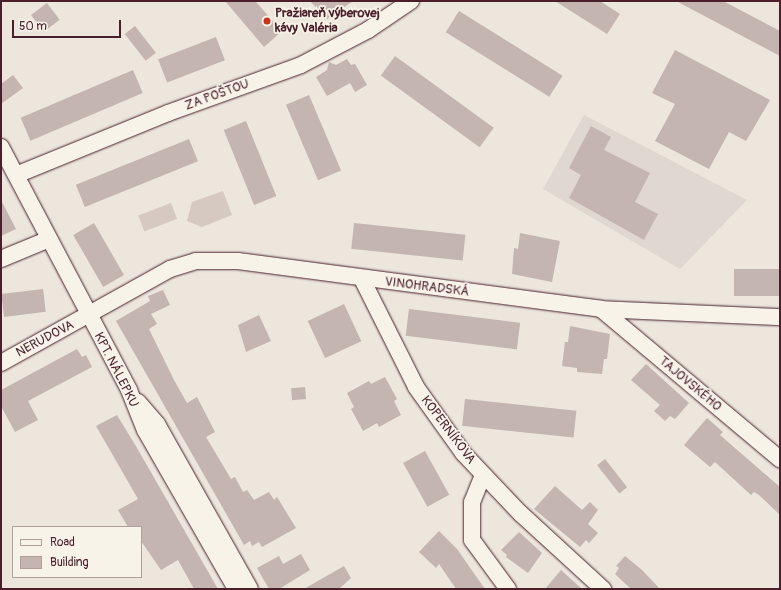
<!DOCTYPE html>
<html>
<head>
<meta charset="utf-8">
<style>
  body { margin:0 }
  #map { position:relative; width:781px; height:590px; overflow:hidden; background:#ece6dd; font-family:Pangolin,sans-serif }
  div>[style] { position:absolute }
  .built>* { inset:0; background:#e0d7d0 }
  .green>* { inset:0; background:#d5c9c2; transform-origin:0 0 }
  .building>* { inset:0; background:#c4b5b0; transform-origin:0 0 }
  .roads { filter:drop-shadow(0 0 1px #4a1f2b) drop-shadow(0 0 1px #4a1f2b) }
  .minor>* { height:16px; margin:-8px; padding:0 8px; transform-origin:8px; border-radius:8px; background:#f7f3e8 }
  .dots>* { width:11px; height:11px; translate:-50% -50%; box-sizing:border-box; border:2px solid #f7f3e8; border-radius:50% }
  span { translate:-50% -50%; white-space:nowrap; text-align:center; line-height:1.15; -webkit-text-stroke:3.5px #f7f3e8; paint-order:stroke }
  .poi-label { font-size:13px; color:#4a1f2b; font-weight:700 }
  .left { translate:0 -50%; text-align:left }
  .street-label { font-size:13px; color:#4a1f2b }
  .frame { position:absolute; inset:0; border:2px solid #4a1f2b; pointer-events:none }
  .legend { position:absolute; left:12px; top:526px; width:130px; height:52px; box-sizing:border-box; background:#f7f3e8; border:1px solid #b29e9c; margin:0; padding:5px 7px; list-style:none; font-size:12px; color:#4a1f2b }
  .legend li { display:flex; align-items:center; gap:8px; height:20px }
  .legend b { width:20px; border:1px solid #b29e9c }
  .scale { position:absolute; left:12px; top:20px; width:109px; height:18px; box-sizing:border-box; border:2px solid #4a1f2b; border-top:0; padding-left:5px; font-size:12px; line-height:14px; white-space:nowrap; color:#4a1f2b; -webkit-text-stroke:3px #f7f3e8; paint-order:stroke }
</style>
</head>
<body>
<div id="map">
  <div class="built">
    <div style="clip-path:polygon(584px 115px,747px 200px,680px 269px,543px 189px)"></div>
  </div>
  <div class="green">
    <div style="clip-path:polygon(223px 191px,232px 215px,202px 227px,187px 221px,192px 202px)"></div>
    <div style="left:171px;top:203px;width:17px;height:35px;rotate:69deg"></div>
  </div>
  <div class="building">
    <div style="clip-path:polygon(225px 1px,255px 1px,282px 31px,264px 47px)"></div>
    <div style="clip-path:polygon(310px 1px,353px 1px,327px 19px)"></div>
    <div style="clip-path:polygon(555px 1px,600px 1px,620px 14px,607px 34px)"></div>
    <div style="clip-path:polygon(676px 1px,723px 1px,780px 31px,780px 56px)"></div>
    <div style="left:47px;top:3px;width:21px;height:20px;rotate:53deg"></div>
    <div style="left:459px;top:11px;width:122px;height:25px;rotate:32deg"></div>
    <div style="left:135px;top:26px;width:34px;height:13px;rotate:52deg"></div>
    <div style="left:216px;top:37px;width:25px;height:62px;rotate:69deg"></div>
    <div style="clip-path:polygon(675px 50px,770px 100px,746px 141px,729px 132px,709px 169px,655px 141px,675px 104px,652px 93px)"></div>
    <div style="left:395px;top:56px;width:122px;height:24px;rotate:36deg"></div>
    <div style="clip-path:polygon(347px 59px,351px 65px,355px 64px,367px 85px,355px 92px,350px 83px,327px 96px,316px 77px,327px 70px,329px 62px,336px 65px)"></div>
    <div style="left:133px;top:70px;width:25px;height:122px;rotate:67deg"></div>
    <div style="clip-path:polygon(13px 75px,23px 88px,1px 104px,1px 84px)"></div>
    <div style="left:309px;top:95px;width:82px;height:25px;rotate:67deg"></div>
    <div style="left:246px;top:121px;width:81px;height:24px;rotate:68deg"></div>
    <div style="clip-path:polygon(591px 126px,611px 137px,604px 150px,650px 173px,635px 202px,658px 214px,644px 240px,569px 198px,581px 175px,569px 168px)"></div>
    <div style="left:189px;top:139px;width:24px;height:122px;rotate:68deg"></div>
    <div style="clip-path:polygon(1px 200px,16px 229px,1px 236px)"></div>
    <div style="left:94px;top:223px;width:60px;height:24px;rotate:60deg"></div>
    <div style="left:354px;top:223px;width:112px;height:26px;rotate:6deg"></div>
    <div style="clip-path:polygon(520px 233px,560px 241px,552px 282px,512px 274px,514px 248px,518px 249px)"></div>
    <div style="left:734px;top:269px;width:46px;height:27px"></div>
    <div style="left:43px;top:289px;width:23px;height:42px;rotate:83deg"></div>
    <div style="clip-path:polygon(163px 290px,170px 305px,151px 314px,157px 324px,149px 329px,174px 380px,187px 403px,197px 397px,215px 432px,206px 437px,231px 479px,235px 477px,243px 492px,247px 490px,254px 500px,269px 492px,274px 500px,277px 497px,296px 528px,262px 547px,259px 542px,252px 546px,250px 541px,244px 545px,116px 321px,150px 301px,148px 296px)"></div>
    <div style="left:344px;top:304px;width:41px;height:40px;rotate:65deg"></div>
    <div style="left:409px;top:309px;width:112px;height:27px;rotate:7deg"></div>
    <div style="clip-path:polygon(259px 315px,271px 341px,246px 352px,238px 325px)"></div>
    <div style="clip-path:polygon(570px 326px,610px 334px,607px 359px,604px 359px,602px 374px,577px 372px,577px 368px,562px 366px,565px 342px,568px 342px)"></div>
    <div style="clip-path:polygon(77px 349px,82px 357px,86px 355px,92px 367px,28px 401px,38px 420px,15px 432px,1px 406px,1px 390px)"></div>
    <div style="clip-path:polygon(646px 364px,689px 403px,675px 419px,670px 416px,665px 421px,654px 411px,660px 405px,631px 380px)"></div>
    <div style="clip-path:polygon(385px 377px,397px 399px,394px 401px,401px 415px,379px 427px,377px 423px,363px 431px,351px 409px,354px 407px,347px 393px,369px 381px,371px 384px)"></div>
    <div style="left:305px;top:387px;width:12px;height:14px;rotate:85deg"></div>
    <div style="left:465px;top:399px;width:112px;height:27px;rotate:6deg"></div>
    <div style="clip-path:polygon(117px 415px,137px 448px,218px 589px,194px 589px,178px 560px,161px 570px,141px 541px,141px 527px,128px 527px,118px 510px,138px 499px,96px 426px)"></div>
    <div style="clip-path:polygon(707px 418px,723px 432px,720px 435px,780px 487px,780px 515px,759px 495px,754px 492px,751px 495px,715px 462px,710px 467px,684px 445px)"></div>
    <div style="left:425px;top:451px;width:50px;height:25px;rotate:61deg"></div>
    <div style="left:605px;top:459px;width:36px;height:10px;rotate:52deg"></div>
    <div style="clip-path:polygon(555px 486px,582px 510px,590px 502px,598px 510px,588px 524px,598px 533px,589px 543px,586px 540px,580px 547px,534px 509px)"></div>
    <div style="clip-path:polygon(439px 531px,457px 549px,485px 589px,456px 589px,439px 564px,436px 568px,419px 552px)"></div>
    <div style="clip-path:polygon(519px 532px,542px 553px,528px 573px,506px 557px,507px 555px,501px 550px)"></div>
    <div style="clip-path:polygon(301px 554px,310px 570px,279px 589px,269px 589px,257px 568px,279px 556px,283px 564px)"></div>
    <div style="clip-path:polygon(625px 556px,642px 570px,660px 589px,631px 589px,615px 574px,619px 568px,616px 566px)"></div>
    <div style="clip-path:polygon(344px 566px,351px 578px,339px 589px,304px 589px)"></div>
    <div style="clip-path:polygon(561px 570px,582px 589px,545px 589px)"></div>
  </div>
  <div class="roads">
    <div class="minor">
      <div style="left:1px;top:147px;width:275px;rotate:62.2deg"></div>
      <div style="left:129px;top:390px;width:43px;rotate:68.2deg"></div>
      <div style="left:145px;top:430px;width:183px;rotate:60.2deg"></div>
      <div style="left:16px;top:175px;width:164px;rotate:-22.2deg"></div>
      <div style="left:168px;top:113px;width:141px;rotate:-19.8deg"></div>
      <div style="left:301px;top:65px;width:76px;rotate:-27.6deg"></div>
      <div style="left:368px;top:30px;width:52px;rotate:-34deg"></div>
      <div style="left:1px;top:259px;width:52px;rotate:-22.6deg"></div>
      <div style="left:362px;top:279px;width:121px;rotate:63.4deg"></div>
      <div style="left:416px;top:387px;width:81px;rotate:54.5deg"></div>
      <div style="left:463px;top:453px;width:83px;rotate:46.5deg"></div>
      <div style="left:520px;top:513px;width:113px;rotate:42.5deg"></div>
      <div style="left:601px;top:309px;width:234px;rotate:40deg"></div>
      <div style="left:1px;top:363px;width:193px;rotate:-29.1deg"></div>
      <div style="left:170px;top:269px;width:27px;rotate:-17deg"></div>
      <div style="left:196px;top:261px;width:42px"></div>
      <div style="left:238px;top:261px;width:366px;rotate:7.5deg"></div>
      <div style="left:601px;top:309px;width:179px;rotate:2.6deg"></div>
      <div style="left:138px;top:402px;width:29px;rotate:49deg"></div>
      <div style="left:157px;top:424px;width:189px;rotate:60.6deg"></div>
      <div style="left:483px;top:475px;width:29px;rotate:112deg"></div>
      <div style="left:472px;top:502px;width:38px;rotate:90deg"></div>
      <div style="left:472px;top:540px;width:61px;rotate:53.7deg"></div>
    </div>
  </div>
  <div class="dots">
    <div style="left:267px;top:21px;background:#c8321e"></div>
  </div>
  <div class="poi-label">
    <span class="left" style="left:275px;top:21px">Pražiareň výberovej<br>kávy Valéria</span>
  </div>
  <div class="street-label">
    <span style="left:217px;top:95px;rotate:-20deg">ZA POŠTOU</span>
    <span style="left:427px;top:287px;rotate:7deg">VINOHRADSKÁ</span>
    <span style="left:45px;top:339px;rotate:-28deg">NERUDOVA</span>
    <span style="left:116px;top:370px;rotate:63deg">KPT. NÁLEPKU</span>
    <span style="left:690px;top:384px;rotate:40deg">TAJOVSKÉHO</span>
    <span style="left:448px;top:430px;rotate:53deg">KOPERNÍKOVA</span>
  </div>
  <div class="frame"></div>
  <ul class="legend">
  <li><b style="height:5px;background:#f7f3e8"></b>Road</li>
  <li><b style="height:11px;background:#c4b5b0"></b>Building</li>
  </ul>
  <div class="scale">50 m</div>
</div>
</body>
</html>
